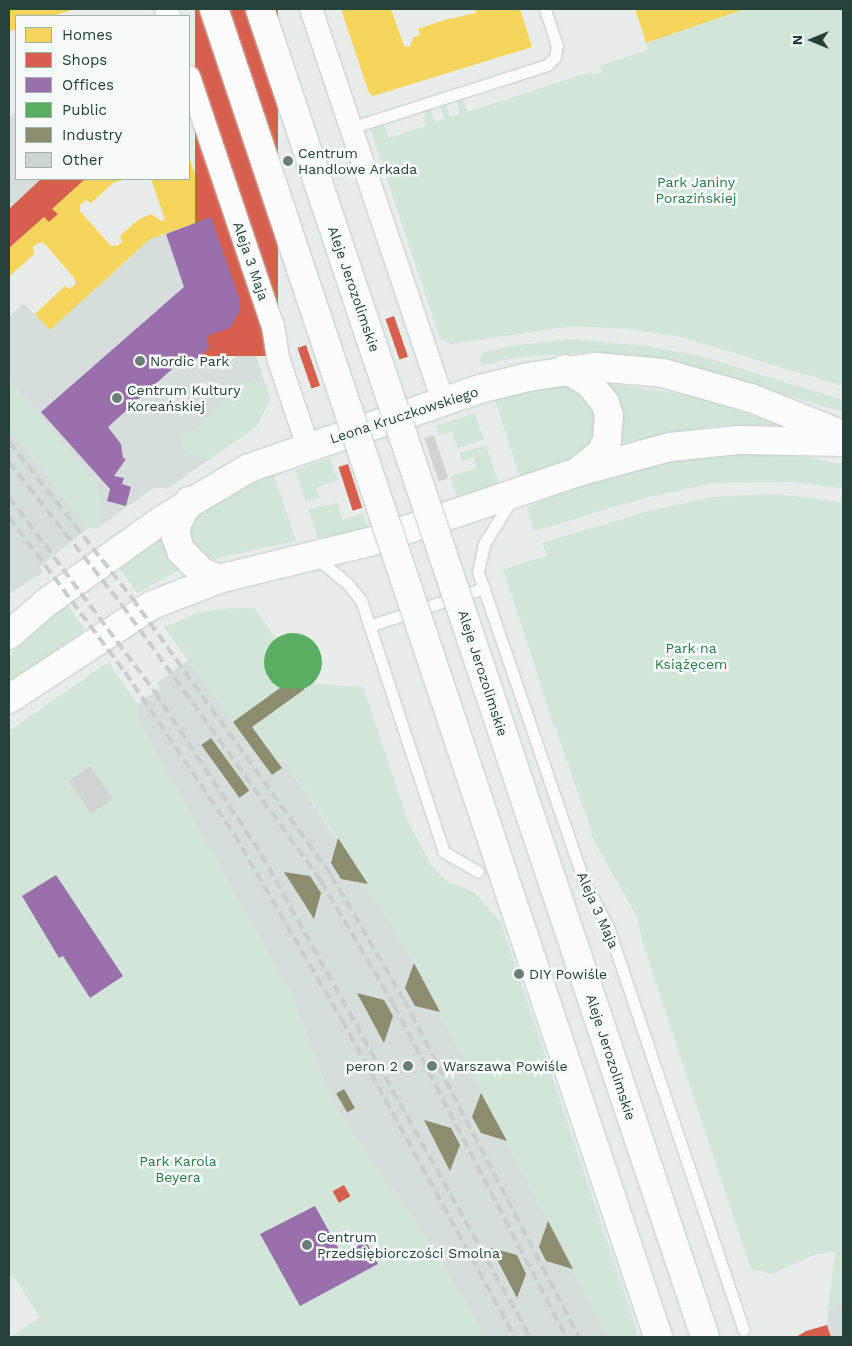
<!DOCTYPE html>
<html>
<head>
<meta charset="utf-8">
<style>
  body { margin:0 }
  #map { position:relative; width:852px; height:1346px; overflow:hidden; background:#e8edeb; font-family:"Work Sans",sans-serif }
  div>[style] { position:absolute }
  .built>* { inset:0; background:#d6dedb }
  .green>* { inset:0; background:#d1e6d8 }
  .homes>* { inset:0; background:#f6d55c }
  .shops>* { inset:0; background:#d6604d; transform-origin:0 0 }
  .offices>* { inset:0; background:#9970ab }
  .public>* { inset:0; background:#5aae61 }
  .round { border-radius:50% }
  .industry>* { inset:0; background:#8c8c6e; transform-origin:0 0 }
  .building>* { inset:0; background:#cfd4d2; transform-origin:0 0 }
  .roads { filter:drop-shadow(0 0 1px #c5cac8) drop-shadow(0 0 1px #c5cac8) }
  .service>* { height:11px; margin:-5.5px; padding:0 5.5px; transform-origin:5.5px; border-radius:5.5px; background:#fcfcfc }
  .minor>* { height:22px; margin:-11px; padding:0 11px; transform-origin:11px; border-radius:11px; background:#fcfcfc }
  .tertiary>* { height:28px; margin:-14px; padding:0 14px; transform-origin:14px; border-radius:14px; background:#fcfcfc }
  .rail>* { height:4px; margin-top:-2px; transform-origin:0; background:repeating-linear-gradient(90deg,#c9cdcc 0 10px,transparent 0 15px) }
  .bridges { filter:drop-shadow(0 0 1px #c3cbc8) drop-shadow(0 0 1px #c3cbc8) }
  .secondary-bridge>* { height:28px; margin:-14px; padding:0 14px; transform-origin:14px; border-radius:14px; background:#fcfcfc }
  .dots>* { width:14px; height:14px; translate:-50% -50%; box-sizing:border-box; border:2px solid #f7fbf9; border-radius:50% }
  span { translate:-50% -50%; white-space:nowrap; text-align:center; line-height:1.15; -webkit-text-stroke:5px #f7fbf9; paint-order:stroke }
  .poi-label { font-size:14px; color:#24423a }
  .left { translate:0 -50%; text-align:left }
  .right { translate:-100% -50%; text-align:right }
  .park-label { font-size:14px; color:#2d7a4b }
  .street-label { font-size:14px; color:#24423a }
  .frame { position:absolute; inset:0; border:10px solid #24423a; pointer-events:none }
  .legend { position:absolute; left:15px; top:15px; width:175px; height:165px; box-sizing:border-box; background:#f7fbf9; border:1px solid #a3b1ad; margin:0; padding:6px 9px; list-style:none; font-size:15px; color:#24423a }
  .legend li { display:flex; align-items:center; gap:10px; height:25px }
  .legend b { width:25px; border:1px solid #a3b1ad }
  .north { position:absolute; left:787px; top:15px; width:50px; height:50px; -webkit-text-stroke:4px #f7fbf9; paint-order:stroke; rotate:270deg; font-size:14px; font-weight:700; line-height:20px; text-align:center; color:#24423a }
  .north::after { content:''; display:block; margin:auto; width:18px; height:22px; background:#24423a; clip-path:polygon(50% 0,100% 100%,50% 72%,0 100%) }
</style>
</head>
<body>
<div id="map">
  <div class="built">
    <div style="clip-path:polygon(15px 113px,16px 179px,85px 179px,9px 248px,9px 118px)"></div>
    <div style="clip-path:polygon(211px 218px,270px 399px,257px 426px,167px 489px,155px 487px,96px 529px,100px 519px,97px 484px,9px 380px,9px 317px,24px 303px,50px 330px,150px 239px)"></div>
    <div style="clip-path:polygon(9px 428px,88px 528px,40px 567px,43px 572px,9px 594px)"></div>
    <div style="clip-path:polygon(188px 660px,234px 722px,243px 715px,278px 762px,283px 760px,368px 884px,414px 963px,608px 1337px,485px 1337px,441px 1261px,330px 1098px,292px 996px,137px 719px,138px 704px,160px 688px,157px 683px)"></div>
    <div style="clip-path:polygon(843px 1303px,843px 1337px,831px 1337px,827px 1325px,828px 1310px)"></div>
  </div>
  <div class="green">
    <div style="clip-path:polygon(745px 9px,843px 9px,843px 386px,681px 337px,630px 329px,572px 326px,451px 344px,440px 339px,370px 128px,383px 123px,389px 138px,427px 125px,423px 110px,430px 107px,435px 122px,444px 119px,439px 104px,446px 102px,450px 117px,460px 114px,456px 99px,462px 97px,468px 112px,591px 72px,593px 75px,602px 72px,600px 66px,648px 50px,646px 43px)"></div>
    <div style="clip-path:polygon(571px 339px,647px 346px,700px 356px,843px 400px,843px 412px,660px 358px,591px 352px,512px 358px,482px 366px,480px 359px,482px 353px,510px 346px)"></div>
    <div style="clip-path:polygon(256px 379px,267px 388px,270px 399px,257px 426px,210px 459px,188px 454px,180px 445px,181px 437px,198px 428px,241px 384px)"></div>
    <div style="clip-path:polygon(9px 380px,97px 484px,102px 508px,96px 529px,88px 528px,9px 428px)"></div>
    <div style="clip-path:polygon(606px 383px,694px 396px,781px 425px,715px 426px,616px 444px)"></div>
    <div style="clip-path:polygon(559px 384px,580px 390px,594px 406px,597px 430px,590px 447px,574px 459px,520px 478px,495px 399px)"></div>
    <div style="clip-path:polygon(475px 413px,484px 440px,458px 448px,452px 431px,439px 435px,436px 426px)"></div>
    <div style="clip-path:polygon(486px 445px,500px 486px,458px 500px,450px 477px,476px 468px,473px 457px,462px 461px,460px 453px)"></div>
    <div style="clip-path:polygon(726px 454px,785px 454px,843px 464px,843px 488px,794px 482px,712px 483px,641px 499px,534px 531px,527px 509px,553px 495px,641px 467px)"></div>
    <div style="clip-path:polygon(330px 458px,338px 480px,316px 488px,320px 497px,306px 502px,295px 470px)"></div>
    <div style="clip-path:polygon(273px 473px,296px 541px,214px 559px,207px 558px,188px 547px,191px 516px)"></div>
    <div style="clip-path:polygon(776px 494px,843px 502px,843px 1303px,828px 1310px,835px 1252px,816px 1254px,772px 1274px,751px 1269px,643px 944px,637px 917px,591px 835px,592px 831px,557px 734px,558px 728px,554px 726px,503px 569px,547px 556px,542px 543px,645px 512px,712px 497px)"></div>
    <div style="clip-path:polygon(337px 503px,343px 520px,363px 513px,369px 530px,318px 538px,308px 509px)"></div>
    <div style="clip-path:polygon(160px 538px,164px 540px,179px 570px,138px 593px,118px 567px)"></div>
    <div style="clip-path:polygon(66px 603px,85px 630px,9px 683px,9px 656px)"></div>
    <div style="clip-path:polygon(235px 608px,255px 608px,276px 639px,267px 648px,264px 664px,268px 678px,280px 688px,233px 722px,164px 627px,200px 612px)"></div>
    <div style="clip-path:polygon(108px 662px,138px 704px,137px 719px,292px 996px,330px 1098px,441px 1261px,485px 1337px,10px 1337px,40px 1318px,15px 1278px,9px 1276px,9px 731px)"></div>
    <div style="clip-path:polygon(312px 684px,363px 687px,408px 822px,432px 866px,446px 881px,474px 892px,501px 923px,639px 1337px,608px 1337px,414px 963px,338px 838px,283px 760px,278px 762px,252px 727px)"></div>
  </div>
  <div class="homes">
    <div style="clip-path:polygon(9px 9px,75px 9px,53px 16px,16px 16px,16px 29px,9px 31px)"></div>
    <div style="clip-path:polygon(341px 9px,391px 9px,404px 46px,409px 47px,414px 37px,420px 35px,418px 29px,441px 21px,476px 13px,475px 9px,520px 9px,532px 47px,373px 96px,369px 93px)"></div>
    <div style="clip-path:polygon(635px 9px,745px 9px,646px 43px)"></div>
    <div style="clip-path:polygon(189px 157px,210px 218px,150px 239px,50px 330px,35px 314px,65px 286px,69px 289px,75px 284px,75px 279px,44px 243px,38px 243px,33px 247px,34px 254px,9px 277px,9px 248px,44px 217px,49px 222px,58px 214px,52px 209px,85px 179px,126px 179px,113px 183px,91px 203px,86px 200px,80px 205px,80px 211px,111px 246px,117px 246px,122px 242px,120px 236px,139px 219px,152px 214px,161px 221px,165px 220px,151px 179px,189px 179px)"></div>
  </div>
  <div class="shops">
    <div style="left:195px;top:9px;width:83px;height:347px"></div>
    <div style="clip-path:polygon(41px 179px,85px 179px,52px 209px,58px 214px,49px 222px,44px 217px,9px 248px,9px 209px)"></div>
    <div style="left:394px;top:316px;width:43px;height:9px;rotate:71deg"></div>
    <div style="left:306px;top:345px;width:43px;height:9px;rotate:71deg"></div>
    <div style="left:348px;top:464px;width:46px;height:10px;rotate:72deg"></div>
    <div style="left:344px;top:1185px;width:13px;height:13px;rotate:61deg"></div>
    <div style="clip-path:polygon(827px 1325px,831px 1337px,796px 1337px,806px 1331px)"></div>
  </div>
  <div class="offices">
    <div style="clip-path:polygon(211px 217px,239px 298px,239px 312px,230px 328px,207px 336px,209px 348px,187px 367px,182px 360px,108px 427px,121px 444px,123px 458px,126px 459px,114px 476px,124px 478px,122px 484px,131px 487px,126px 506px,107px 501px,110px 489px,41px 412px,184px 287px,166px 234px)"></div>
    <div style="clip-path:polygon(56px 875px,123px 976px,90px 998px,63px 956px,59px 958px,22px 896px)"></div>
    <div style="clip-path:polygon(315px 1206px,342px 1255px,366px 1241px,378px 1264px,300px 1306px,260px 1234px)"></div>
  </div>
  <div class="public">
    <div class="round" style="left:264px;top:633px;width:58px;height:58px"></div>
  </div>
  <div class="industry">
    <div style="clip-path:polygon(280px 688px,305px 689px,252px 727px,282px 768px,272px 775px,233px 722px)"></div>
    <div style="left:211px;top:738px;width:65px;height:12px;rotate:54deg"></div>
    <div style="clip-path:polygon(338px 838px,368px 884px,341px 879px,331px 863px)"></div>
    <div style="clip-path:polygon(284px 872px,310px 876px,321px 893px,314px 919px)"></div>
    <div style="clip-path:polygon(414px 963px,440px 1012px,415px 1006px,405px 988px)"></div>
    <div style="clip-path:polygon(357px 993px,384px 1000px,393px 1016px,384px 1043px)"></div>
    <div style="left:344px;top:1089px;width:22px;height:9px;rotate:60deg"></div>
    <div style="clip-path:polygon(481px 1093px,507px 1141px,481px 1133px,472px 1117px)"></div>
    <div style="clip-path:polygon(424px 1120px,451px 1128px,460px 1145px,450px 1171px)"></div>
    <div style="clip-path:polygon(548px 1221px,573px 1269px,546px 1261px,539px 1247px)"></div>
    <div style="clip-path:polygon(491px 1248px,517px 1255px,526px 1274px,517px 1298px)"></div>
  </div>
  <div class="building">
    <div style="left:434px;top:435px;width:46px;height:10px;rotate:72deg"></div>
    <div style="left:90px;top:766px;width:40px;height:26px;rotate:55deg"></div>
  </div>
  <div class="roads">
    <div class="service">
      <div style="left:350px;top:128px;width:207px;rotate:-17.7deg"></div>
      <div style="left:547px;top:65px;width:11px;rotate:-45deg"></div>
      <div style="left:555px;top:57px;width:11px;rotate:-80deg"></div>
      <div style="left:557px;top:46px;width:39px;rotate:-108deg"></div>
      <div style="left:512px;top:499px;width:53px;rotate:121.9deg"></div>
      <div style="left:484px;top:544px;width:29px;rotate:102deg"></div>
      <div style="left:478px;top:572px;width:327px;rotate:71.1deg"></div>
      <div style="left:584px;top:881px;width:52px;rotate:62.4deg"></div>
      <div style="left:608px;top:927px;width:425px;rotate:71.4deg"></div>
      <div style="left:315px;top:557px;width:41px;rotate:39.1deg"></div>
      <div style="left:347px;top:583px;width:22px;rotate:51deg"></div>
      <div style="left:361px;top:600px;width:265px;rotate:71.8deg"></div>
      <div style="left:444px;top:852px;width:39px;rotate:30deg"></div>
      <div style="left:369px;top:626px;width:121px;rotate:-18.3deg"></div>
    </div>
    <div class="minor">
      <div style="left:166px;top:9px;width:8px;rotate:67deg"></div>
      <div style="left:311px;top:9px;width:415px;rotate:71.4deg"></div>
      <div style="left:189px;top:77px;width:263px;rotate:71.4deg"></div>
      <div style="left:273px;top:326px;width:32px;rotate:81deg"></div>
      <div style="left:278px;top:358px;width:94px;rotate:71.4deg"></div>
    </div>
    <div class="tertiary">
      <div style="left:565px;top:369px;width:28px;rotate:30deg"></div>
      <div style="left:589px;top:383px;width:26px;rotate:51deg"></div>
      <div style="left:605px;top:403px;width:13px;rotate:72deg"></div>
      <div style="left:609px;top:415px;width:25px;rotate:95deg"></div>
      <div style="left:607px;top:440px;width:14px;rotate:115deg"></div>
      <div style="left:601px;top:453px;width:28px;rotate:141deg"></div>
      <div style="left:189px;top:501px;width:26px;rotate:118deg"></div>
      <div style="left:177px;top:524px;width:13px;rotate:94deg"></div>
      <div style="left:176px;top:537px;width:15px;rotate:70deg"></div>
      <div style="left:181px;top:551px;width:30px;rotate:45deg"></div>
      <div style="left:202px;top:572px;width:18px;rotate:22deg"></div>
      <div style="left:9px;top:635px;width:50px;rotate:-41deg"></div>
      <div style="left:47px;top:602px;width:141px;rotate:-35.5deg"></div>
      <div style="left:162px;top:520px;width:101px;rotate:-30.9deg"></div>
      <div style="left:249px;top:468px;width:244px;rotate:-18.9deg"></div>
      <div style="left:480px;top:389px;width:49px;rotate:-14deg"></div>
      <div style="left:528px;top:377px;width:68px;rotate:-8.5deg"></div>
      <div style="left:595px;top:367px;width:68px;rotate:5deg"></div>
      <div style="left:663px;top:373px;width:91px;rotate:15.9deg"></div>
      <div style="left:751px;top:398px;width:99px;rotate:21.9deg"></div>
      <div style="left:9px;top:699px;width:171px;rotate:-33.3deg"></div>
      <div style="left:152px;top:605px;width:72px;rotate:-21.2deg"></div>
      <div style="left:219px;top:579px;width:159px;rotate:-13.9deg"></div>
      <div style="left:373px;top:541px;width:216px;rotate:-18.6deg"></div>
      <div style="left:578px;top:472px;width:95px;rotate:-15.2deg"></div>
      <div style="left:670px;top:447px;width:69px;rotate:-5.8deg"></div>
      <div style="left:739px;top:440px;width:104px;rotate:1.1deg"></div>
    </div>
  </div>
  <div class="rail">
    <div style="left:9px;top:442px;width:199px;rotate:51.7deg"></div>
    <div style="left:132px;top:598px;width:341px;rotate:54.3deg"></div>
    <div style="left:331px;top:875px;width:145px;rotate:59.7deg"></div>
    <div style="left:404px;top:1000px;width:380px;rotate:62.6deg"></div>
    <div style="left:9px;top:462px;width:182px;rotate:51.7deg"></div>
    <div style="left:122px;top:605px;width:340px;rotate:54.2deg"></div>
    <div style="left:321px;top:881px;width:144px;rotate:59.5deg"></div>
    <div style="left:394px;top:1005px;width:374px;rotate:62.6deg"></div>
    <div style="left:9px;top:497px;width:244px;rotate:53.2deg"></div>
    <div style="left:155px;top:692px;width:194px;rotate:56.8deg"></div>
    <div style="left:261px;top:854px;width:553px;rotate:60.88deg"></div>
    <div style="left:9px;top:517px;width:194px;rotate:53.2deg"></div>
    <div style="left:125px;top:672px;width:195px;rotate:56.1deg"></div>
    <div style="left:234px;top:834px;width:215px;rotate:59.9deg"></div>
    <div style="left:342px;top:1020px;width:361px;rotate:61.4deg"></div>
  </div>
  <div class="bridges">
    <div class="secondary-bridge">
      <div style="left:214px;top:9px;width:1400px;rotate:71.51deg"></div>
      <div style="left:260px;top:9px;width:1401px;rotate:71.47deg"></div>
    </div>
  </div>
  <div class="dots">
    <div style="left:288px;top:161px;background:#697e78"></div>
    <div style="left:140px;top:361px;background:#697e78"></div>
    <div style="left:117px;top:398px;background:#697e78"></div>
    <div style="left:519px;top:974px;background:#697e78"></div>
    <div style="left:408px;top:1066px;background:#697e78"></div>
    <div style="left:432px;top:1066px;background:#697e78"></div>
    <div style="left:307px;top:1245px;background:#697e78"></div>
  </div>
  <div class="poi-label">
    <span class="left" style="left:298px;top:161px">Centrum<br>Handlowe Arkada</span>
    <span class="left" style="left:150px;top:361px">Nordic Park</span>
    <span class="left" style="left:127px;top:398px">Centrum Kultury<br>Koreańskiej</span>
    <span class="left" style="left:529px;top:974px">DIY Powiśle</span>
    <span class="right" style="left:398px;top:1066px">peron 2</span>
    <span class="left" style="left:443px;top:1066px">Warszawa Powiśle</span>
    <span class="left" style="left:317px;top:1245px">Centrum<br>Przedsiębiorczości Smolna</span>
  </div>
  <div class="park-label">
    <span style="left:696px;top:190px">Park Janiny<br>Porazińskiej</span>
    <span style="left:691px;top:656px">Park na<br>Książęcem</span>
    <span style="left:178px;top:1169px">Park Karola<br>Beyera</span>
  </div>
  <div class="street-label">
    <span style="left:251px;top:261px;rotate:71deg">Aleja 3 Maja</span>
    <span style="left:354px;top:289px;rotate:71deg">Aleje Jerozolimskie</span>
    <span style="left:404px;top:415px;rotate:-18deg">Leona Kruczkowskiego</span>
    <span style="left:483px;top:673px;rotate:72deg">Aleje Jerozolimskie</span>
    <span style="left:598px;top:910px;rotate:66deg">Aleja 3 Maja</span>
    <span style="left:611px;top:1057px;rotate:72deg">Aleje Jerozolimskie</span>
  </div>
  <div class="frame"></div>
  <ul class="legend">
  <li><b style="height:14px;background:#f6d55c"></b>Homes</li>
  <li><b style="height:14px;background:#d6604d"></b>Shops</li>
  <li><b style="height:14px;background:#9970ab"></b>Offices</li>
  <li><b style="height:14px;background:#5aae61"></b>Public</li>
  <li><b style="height:14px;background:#8c8c6e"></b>Industry</li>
  <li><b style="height:14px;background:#cfd4d2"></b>Other</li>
  </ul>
  <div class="north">N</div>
</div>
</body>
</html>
